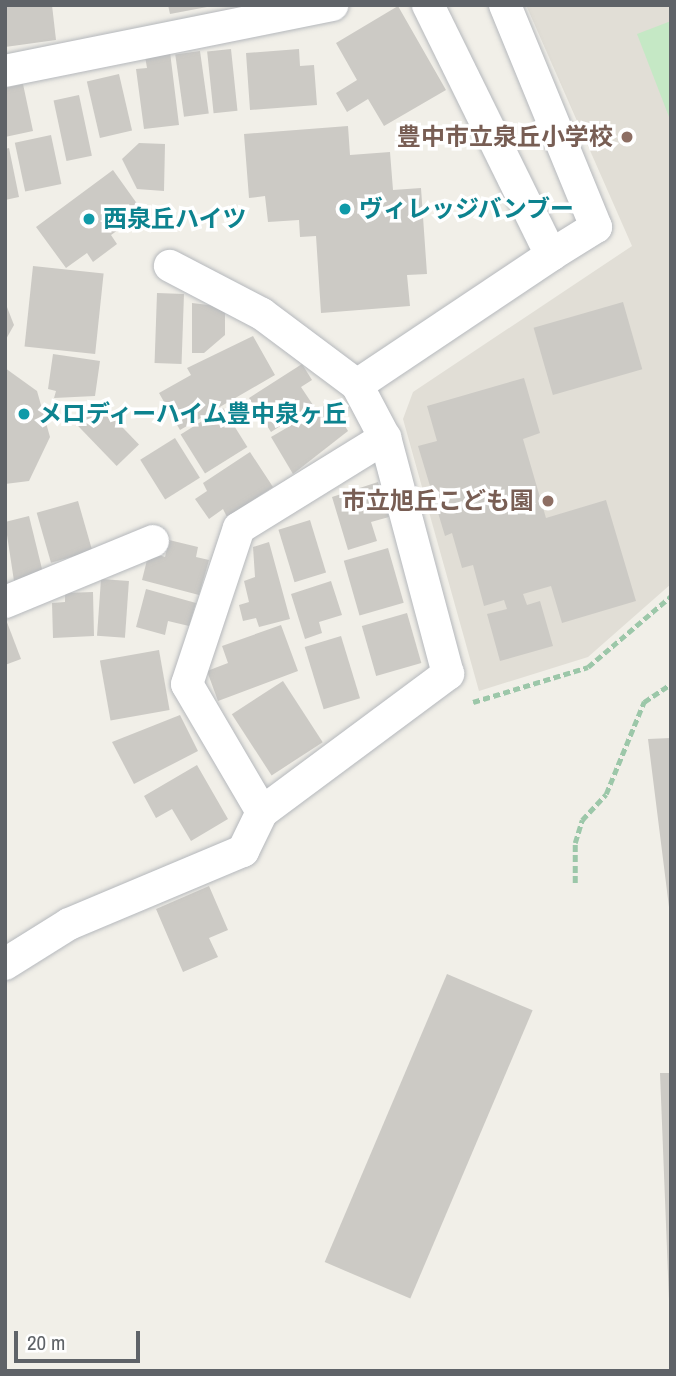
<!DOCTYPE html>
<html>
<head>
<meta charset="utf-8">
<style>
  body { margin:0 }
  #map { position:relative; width:676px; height:1376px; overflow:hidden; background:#f1efe8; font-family:"Archivo Narrow","Noto Sans JP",sans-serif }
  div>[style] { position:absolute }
  .education>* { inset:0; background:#e1ded6 }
  .green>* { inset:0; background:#c5e8c5 }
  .building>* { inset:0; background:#cccac5; transform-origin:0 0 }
  .path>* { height:4.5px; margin-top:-2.25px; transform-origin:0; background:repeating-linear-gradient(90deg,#9cc7a9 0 7px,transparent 0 10.5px) }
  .roads { filter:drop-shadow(0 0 2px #b5b8bc) drop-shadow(0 0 2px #b5b8bc) }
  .minor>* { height:32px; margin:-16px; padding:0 16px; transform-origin:16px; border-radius:16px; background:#fff }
  .dots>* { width:19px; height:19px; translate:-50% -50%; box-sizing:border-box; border:4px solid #fff; border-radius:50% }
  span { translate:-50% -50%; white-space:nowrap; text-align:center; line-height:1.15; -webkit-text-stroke:7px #fff; paint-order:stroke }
  .education-label { font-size:24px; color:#785e54; font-weight:700 }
  .right { translate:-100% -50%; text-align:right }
  .culture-label { font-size:24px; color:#0d838f; font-weight:700 }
  .left { translate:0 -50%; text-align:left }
  .frame { position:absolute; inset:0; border:7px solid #5f6368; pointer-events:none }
  .scale { position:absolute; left:14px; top:1331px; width:126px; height:32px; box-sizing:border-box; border:4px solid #5f6368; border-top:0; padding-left:9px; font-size:21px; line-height:24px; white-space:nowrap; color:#5f6368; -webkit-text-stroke:5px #fff; paint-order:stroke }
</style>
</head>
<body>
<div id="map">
  <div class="education">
    <div style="clip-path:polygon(526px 5px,671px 5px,671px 584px,588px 657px,479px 691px,403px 419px,413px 392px,632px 246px)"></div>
  </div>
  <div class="green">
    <div style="clip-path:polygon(671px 21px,671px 122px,637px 34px)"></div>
  </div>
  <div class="building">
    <div style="clip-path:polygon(5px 5px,52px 5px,56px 40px,5px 47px)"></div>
    <div style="clip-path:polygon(168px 5px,207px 5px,207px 7px,170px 14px)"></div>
    <div style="clip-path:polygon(398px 6px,446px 90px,384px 126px,368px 99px,347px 112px,336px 93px,357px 80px,336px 43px)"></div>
    <div style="left:231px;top:49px;width:62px;height:24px;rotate:84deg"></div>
    <div style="clip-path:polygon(299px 49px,300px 66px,314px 65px,317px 105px,250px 110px,246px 53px)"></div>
    <div style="left:200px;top:51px;width:63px;height:25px;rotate:82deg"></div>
    <div style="clip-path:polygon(170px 52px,179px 125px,144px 129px,136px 69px,147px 68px,145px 56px)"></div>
    <div style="left:119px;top:74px;width:58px;height:33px;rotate:77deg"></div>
    <div style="clip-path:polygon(23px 84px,33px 131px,5px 137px,5px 88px)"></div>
    <div style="left:79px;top:95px;width:62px;height:26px;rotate:78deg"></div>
    <div style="clip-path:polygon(348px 126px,350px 155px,390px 152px,393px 190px,421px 188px,427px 274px,407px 275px,410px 306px,321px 313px,316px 236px,300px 237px,299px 220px,268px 222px,265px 196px,249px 198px,244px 134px)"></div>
    <div style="left:51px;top:135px;width:50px;height:37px;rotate:78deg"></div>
    <div style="clip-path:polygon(139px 143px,165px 144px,164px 191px,137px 189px,122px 159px)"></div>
    <div style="clip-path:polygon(9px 148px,19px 197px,5px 200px,5px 149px)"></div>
    <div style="clip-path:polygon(113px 170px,143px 212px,111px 235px,117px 244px,93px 262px,87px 253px,66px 268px,36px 227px)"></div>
    <div style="left:33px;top:266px;width:71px;height:81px;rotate:6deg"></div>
    <div style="left:157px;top:293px;width:27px;height:70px;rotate:2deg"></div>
    <div style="clip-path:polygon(5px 302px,14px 325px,5px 341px)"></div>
    <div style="left:623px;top:302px;width:70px;height:93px;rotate:74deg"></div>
    <div style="clip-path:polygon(192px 303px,225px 307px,225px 335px,204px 353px,192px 353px)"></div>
    <div style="clip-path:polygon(253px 336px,275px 375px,180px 430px,159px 393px,191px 375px,187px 368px)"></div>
    <div style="clip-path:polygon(53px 354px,100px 361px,95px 396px,54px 398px,56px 391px,48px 389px)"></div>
    <div style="clip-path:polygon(302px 364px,312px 380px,301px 387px,313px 405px,271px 432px,249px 398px)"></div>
    <div style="clip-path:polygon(5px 368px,37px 391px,50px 437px,29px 481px,5px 484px)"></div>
    <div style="clip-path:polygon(524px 378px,540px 433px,523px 439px,546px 518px,606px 500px,636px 601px,562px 623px,551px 586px,523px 594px,527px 605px,540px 601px,553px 646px,500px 661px,487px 614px,507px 609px,504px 600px,484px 606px,473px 565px,462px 568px,452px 533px,445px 536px,418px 446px,437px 441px,427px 406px)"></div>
    <div style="left:98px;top:402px;width:59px;height:31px;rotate:46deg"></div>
    <div style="clip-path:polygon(331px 402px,348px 431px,293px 474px,271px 437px)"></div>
    <div style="left:223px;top:408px;width:46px;height:50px;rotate:58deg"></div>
    <div style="left:175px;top:438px;width:47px;height:41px;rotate:58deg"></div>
    <div style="clip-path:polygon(250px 452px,273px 487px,227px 517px,223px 509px,209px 519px,195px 499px,207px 491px,203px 483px)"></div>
    <div style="clip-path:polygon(378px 482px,389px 517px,371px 522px,377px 541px,348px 550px,332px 497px)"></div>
    <div style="left:78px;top:501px;width:52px;height:43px;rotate:74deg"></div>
    <div style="clip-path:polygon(29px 516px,43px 573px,14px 581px,5px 522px)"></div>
    <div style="left:310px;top:520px;width:55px;height:33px;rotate:73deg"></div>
    <div style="clip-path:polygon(169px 540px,198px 547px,196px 557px,209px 560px,199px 595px,142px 580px,149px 552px,165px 557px)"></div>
    <div style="clip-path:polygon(269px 542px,290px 619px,259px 627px,256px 618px,243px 621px,239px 605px,249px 602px,244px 581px,255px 577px,253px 547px)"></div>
    <div style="left:388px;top:548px;width:57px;height:46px;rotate:74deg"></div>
    <div style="left:101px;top:579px;width:28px;height:57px;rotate:4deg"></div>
    <div style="clip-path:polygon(331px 581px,342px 615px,319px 622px,322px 633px,305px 639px,291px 594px)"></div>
    <div style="clip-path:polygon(146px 589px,196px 603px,189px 626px,168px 621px,165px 635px,136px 627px)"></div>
    <div style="clip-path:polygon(93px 592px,94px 636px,53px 638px,52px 603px,65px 602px,65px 593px)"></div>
    <div style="left:407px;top:613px;width:52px;height:47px;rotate:74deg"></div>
    <div style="clip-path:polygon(5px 617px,21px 659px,5px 665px)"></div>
    <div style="clip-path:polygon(281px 625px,298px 671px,218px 701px,207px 671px,228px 663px,222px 646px)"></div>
    <div style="left:341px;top:636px;width:65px;height:38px;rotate:73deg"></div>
    <div style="left:159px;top:650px;width:61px;height:60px;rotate:80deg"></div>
    <div style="left:283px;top:681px;width:73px;height:61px;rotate:57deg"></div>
    <div style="clip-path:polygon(180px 715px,198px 751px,134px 784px,112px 742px)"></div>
    <div style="clip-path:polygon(671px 738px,671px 907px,669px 907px,648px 739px)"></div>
    <div style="clip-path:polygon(197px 765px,228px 819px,191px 841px,172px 809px,156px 818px,144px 796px)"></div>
    <div style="clip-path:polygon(209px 886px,228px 930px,209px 938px,218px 957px,183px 972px,156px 909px)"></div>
    <div style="left:447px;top:974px;width:93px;height:313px;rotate:23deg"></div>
    <div style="clip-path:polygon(660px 1073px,671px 1073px,671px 1300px,669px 1300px)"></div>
  </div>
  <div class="path">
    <div style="left:473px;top:702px;width:120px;rotate:-16.9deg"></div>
    <div style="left:588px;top:667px;width:109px;rotate:-40.5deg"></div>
    <div style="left:575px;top:883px;width:40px;rotate:-90deg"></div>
    <div style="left:575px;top:843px;width:24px;rotate:-73deg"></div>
    <div style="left:582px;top:820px;width:35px;rotate:-47deg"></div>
    <div style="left:606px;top:794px;width:100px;rotate:-67.6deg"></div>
    <div style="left:644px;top:702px;width:32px;rotate:-34deg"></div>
  </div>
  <div class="roads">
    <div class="minor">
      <div style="left:505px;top:5px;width:240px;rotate:67.7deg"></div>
      <div style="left:596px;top:227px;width:53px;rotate:148.1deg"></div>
      <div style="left:5px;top:71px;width:334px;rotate:-11.4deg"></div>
      <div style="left:357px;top:385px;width:234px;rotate:-33.8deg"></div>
      <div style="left:551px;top:255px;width:279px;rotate:-116.2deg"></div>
      <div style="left:5px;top:602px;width:160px;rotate:-22.4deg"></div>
      <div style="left:262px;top:812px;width:148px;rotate:-120.4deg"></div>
      <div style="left:187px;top:684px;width:164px;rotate:-71.6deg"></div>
      <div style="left:239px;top:528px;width:172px;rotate:-31.7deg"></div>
      <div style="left:5px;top:964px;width:75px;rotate:-32deg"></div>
      <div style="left:69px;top:924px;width:189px;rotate:-22.8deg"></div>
      <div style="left:243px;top:851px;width:43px;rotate:-64deg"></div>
      <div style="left:262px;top:812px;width:232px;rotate:-36.6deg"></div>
      <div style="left:448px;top:674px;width:244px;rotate:-104.9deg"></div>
      <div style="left:385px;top:438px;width:60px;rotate:-117.8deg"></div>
      <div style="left:357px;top:385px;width:119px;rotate:-143.2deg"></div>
      <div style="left:262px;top:314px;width:104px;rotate:-152.4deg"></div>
    </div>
  </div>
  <div class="dots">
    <div style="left:627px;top:137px;background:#8d6e63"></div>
    <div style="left:345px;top:209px;background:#0f9aa8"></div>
    <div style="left:89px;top:219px;background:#0f9aa8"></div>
    <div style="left:24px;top:414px;background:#0f9aa8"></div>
    <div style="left:548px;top:501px;background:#8d6e63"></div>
  </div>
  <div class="education-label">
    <span class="right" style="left:613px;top:137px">豊中市立泉丘小学校</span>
    <span class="right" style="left:534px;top:501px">市立旭丘こども園</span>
  </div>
  <div class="culture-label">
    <span class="left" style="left:359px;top:209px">ヴィレッジバンブー</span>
    <span class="left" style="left:103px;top:219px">西泉丘ハイツ</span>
    <span class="left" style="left:38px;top:414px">メロディーハイム豊中泉ヶ丘</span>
  </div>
  <div class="frame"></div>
  <div class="scale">20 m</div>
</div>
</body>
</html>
